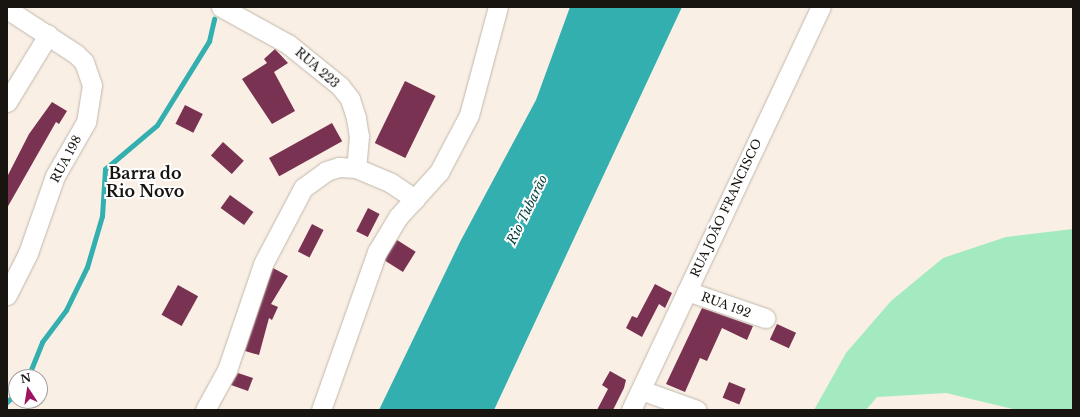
<!DOCTYPE html>
<html>
<head>
<meta charset="utf-8">
<style>
  body { margin:0 }
  #map { position:relative; width:1080px; height:417px; overflow:hidden; background:#f9efe4; font-family:"Libre Baskerville",serif }
  div>[style] { position:absolute }
  .green>* { inset:0; background:#a3eac0 }
  .water>* { inset:0; background:#33afb0 }
  .stream>* { height:5px; margin:-2.5px; padding:0 2.5px; transform-origin:2.5px; border-radius:2.5px; background:#33afb0 }
  .building>* { inset:0; background:#793251; transform-origin:0 0 }
  .roads { filter:drop-shadow(0 0 1px #c1b7ac) drop-shadow(0 0 1px #c1b7ac) }
  .street>* { height:19px; margin:-9.5px; padding:0 9.5px; transform-origin:9.5px; border-radius:9.5px; background:#fff }
  span { translate:-50% -50%; white-space:nowrap; text-align:center; line-height:1.15; -webkit-text-stroke:4px #fff; paint-order:stroke }
  .street-label { font-size:12px; color:#181511 }
  .water-label { font-size:13px; color:#023c3c; font-style:italic }
  .district-label { font-size:16px; color:#181511; font-weight:700 }
  .frame { position:absolute; inset:0; border:8px solid #181511; pointer-events:none }
  .north { position:absolute; left:8px; top:369px; width:40px; height:40px; box-sizing:border-box; background:#fff; border:1px solid #a3a1a0; border-radius:50%; rotate:348deg; font-size:11px; font-weight:700; line-height:16px; text-align:center; color:#181511 }
  .north::after { content:''; display:block; margin:auto; width:14px; height:18px; background:#9d1462; clip-path:polygon(50% 0,100% 100%,50% 72%,0 100%) }
</style>
</head>
<body>
<div id="map">
  <div class="green">
    <div style="clip-path:polygon(1073px 229px,1073px 410px,1017px 410px,946px 393px,877px 397px,866px 410px,814px 410px,846px 353px,891px 301px,943px 258px,1006px 237px)"></div>
  </div>
  <div class="water">
    <div style="clip-path:polygon(570px 7px,682px 7px,494px 410px,379px 410px,460px 242px,536px 100px)"></div>
  </div>
  <div class="stream">
    <div style="left:28px;top:377px;width:38px;rotate:-68deg"></div>
    <div style="left:42px;top:342px;width:40px;rotate:-53deg"></div>
    <div style="left:66px;top:310px;width:48px;rotate:-64deg"></div>
    <div style="left:87px;top:267px;width:53px;rotate:-73.6deg"></div>
    <div style="left:102px;top:216px;width:47px;rotate:-86.3deg"></div>
    <div style="left:105px;top:169px;width:68px;rotate:-40.2deg"></div>
    <div style="left:157px;top:125px;width:99px;rotate:-58.2deg"></div>
    <div style="left:209px;top:41px;width:23px;rotate:-77deg"></div>
    <div style="left:7px;top:402px;width:13px;rotate:-45deg"></div>
  </div>
  <div class="building">
    <div style="clip-path:polygon(275px 49px,288px 63px,274px 72px,295px 111px,272px 124px,242px 79px,267px 63px,264px 59px)"></div>
    <div style="left:405px;top:81px;width:34px;height:69px;rotate:26deg"></div>
    <div style="clip-path:polygon(52px 102px,67px 111px,59px 124px,56px 122px,7px 208px,7px 177px,29px 134px)"></div>
    <div style="left:185px;top:105px;width:20px;height:21px;rotate:27deg"></div>
    <div style="left:332px;top:123px;width:21px;height:72px;rotate:61deg"></div>
    <div style="left:223px;top:142px;width:28px;height:18px;rotate:42deg"></div>
    <div style="left:230px;top:195px;width:29px;height:16px;rotate:36deg"></div>
    <div style="left:368px;top:208px;width:13px;height:26px;rotate:27deg"></div>
    <div style="left:312px;top:224px;width:13px;height:31px;rotate:27deg"></div>
    <div style="left:397px;top:240px;width:22px;height:24px;rotate:32deg"></div>
    <div style="clip-path:polygon(273px 268px,288px 276px,271px 304px,278px 307px,272px 320px,269px 318px,259px 355px,245px 351px)"></div>
    <div style="clip-path:polygon(655px 284px,672px 293px,665px 308px,659px 304px,642px 337px,626px 328px,632px 316px,637px 318px)"></div>
    <div style="left:178px;top:285px;width:23px;height:34px;rotate:29deg"></div>
    <div style="clip-path:polygon(702px 308px,753px 326px,747px 340px,722px 328px,707px 361px,700px 358px,685px 392px,666px 384px)"></div>
    <div style="left:777px;top:324px;width:21px;height:17px;rotate:25deg"></div>
    <div style="clip-path:polygon(610px 371px,626px 380px,624px 388px,613px 410px,597px 410px,608px 389px,602px 385px)"></div>
    <div style="clip-path:polygon(238px 373px,253px 378px,248px 391px,231px 385px)"></div>
    <div style="left:729px;top:382px;width:18px;height:17px;rotate:22deg"></div>
  </div>
  <div class="roads">
    <div class="street">
      <div style="left:221px;top:7px;width:77px;rotate:28.9deg"></div>
      <div style="left:288px;top:44px;width:67px;rotate:38.9deg"></div>
      <div style="left:340px;top:86px;width:16px;rotate:52deg"></div>
      <div style="left:350px;top:99px;width:20px;rotate:72deg"></div>
      <div style="left:356px;top:118px;width:18px;rotate:81deg"></div>
      <div style="left:359px;top:136px;width:32px;rotate:95deg"></div>
      <div style="left:7px;top:9px;width:82px;rotate:33.1deg"></div>
      <div style="left:76px;top:54px;width:11px;rotate:45deg"></div>
      <div style="left:84px;top:62px;width:24px;rotate:71deg"></div>
      <div style="left:92px;top:85px;width:37px;rotate:99deg"></div>
      <div style="left:86px;top:122px;width:62px;rotate:119.9deg"></div>
      <div style="left:55px;top:176px;width:82px;rotate:109.3deg"></div>
      <div style="left:28px;top:253px;width:47px;rotate:116.6deg"></div>
      <div style="left:7px;top:102px;width:79px;rotate:-58.5deg"></div>
      <div style="left:687px;top:291px;width:83px;rotate:19.1deg"></div>
      <div style="left:641px;top:390px;width:59px;rotate:19.7deg"></div>
      <div style="left:205px;top:410px;width:46px;rotate:-61.2deg"></div>
      <div style="left:227px;top:370px;width:112px;rotate:-71.2deg"></div>
      <div style="left:263px;top:264px;width:86px;rotate:-62.2deg"></div>
      <div style="left:303px;top:188px;width:29px;rotate:-36deg"></div>
      <div style="left:326px;top:171px;width:14px;rotate:-17deg"></div>
      <div style="left:339px;top:167px;width:17px;rotate:3deg"></div>
      <div style="left:356px;top:168px;width:38px;rotate:23deg"></div>
      <div style="left:391px;top:183px;width:29px;rotate:34deg"></div>
      <div style="left:321px;top:410px;width:168px;rotate:-70.5deg"></div>
      <div style="left:377px;top:252px;width:41px;rotate:-59deg"></div>
      <div style="left:398px;top:217px;width:61px;rotate:-47.7deg"></div>
      <div style="left:439px;top:172px;width:64px;rotate:-62.2deg"></div>
      <div style="left:469px;top:115px;width:112px;rotate:-75deg"></div>
      <div style="left:631px;top:410px;width:446px;rotate:-64.8deg"></div>
    </div>
  </div>
  <div class="street-label">
    <span style="left:317px;top:68px;rotate:41deg">RUA 223</span>
    <span style="left:66px;top:159px;rotate:-62deg">RUA 198</span>
    <span style="left:726px;top:208px;rotate:-65deg">RUA JOÃO FRANCISCO</span>
    <span style="left:726px;top:305px;rotate:20deg">RUA 192</span>
  </div>
  <div class="water-label">
    <span style="left:528px;top:210px;rotate:-64deg">Rio Tubarão</span>
  </div>
  <div class="district-label">
    <span style="left:145px;top:182px">Barra do<br>Rio Novo</span>
  </div>
  <div class="frame"></div>
  <div class="north">N</div>
</div>
</body>
</html>
